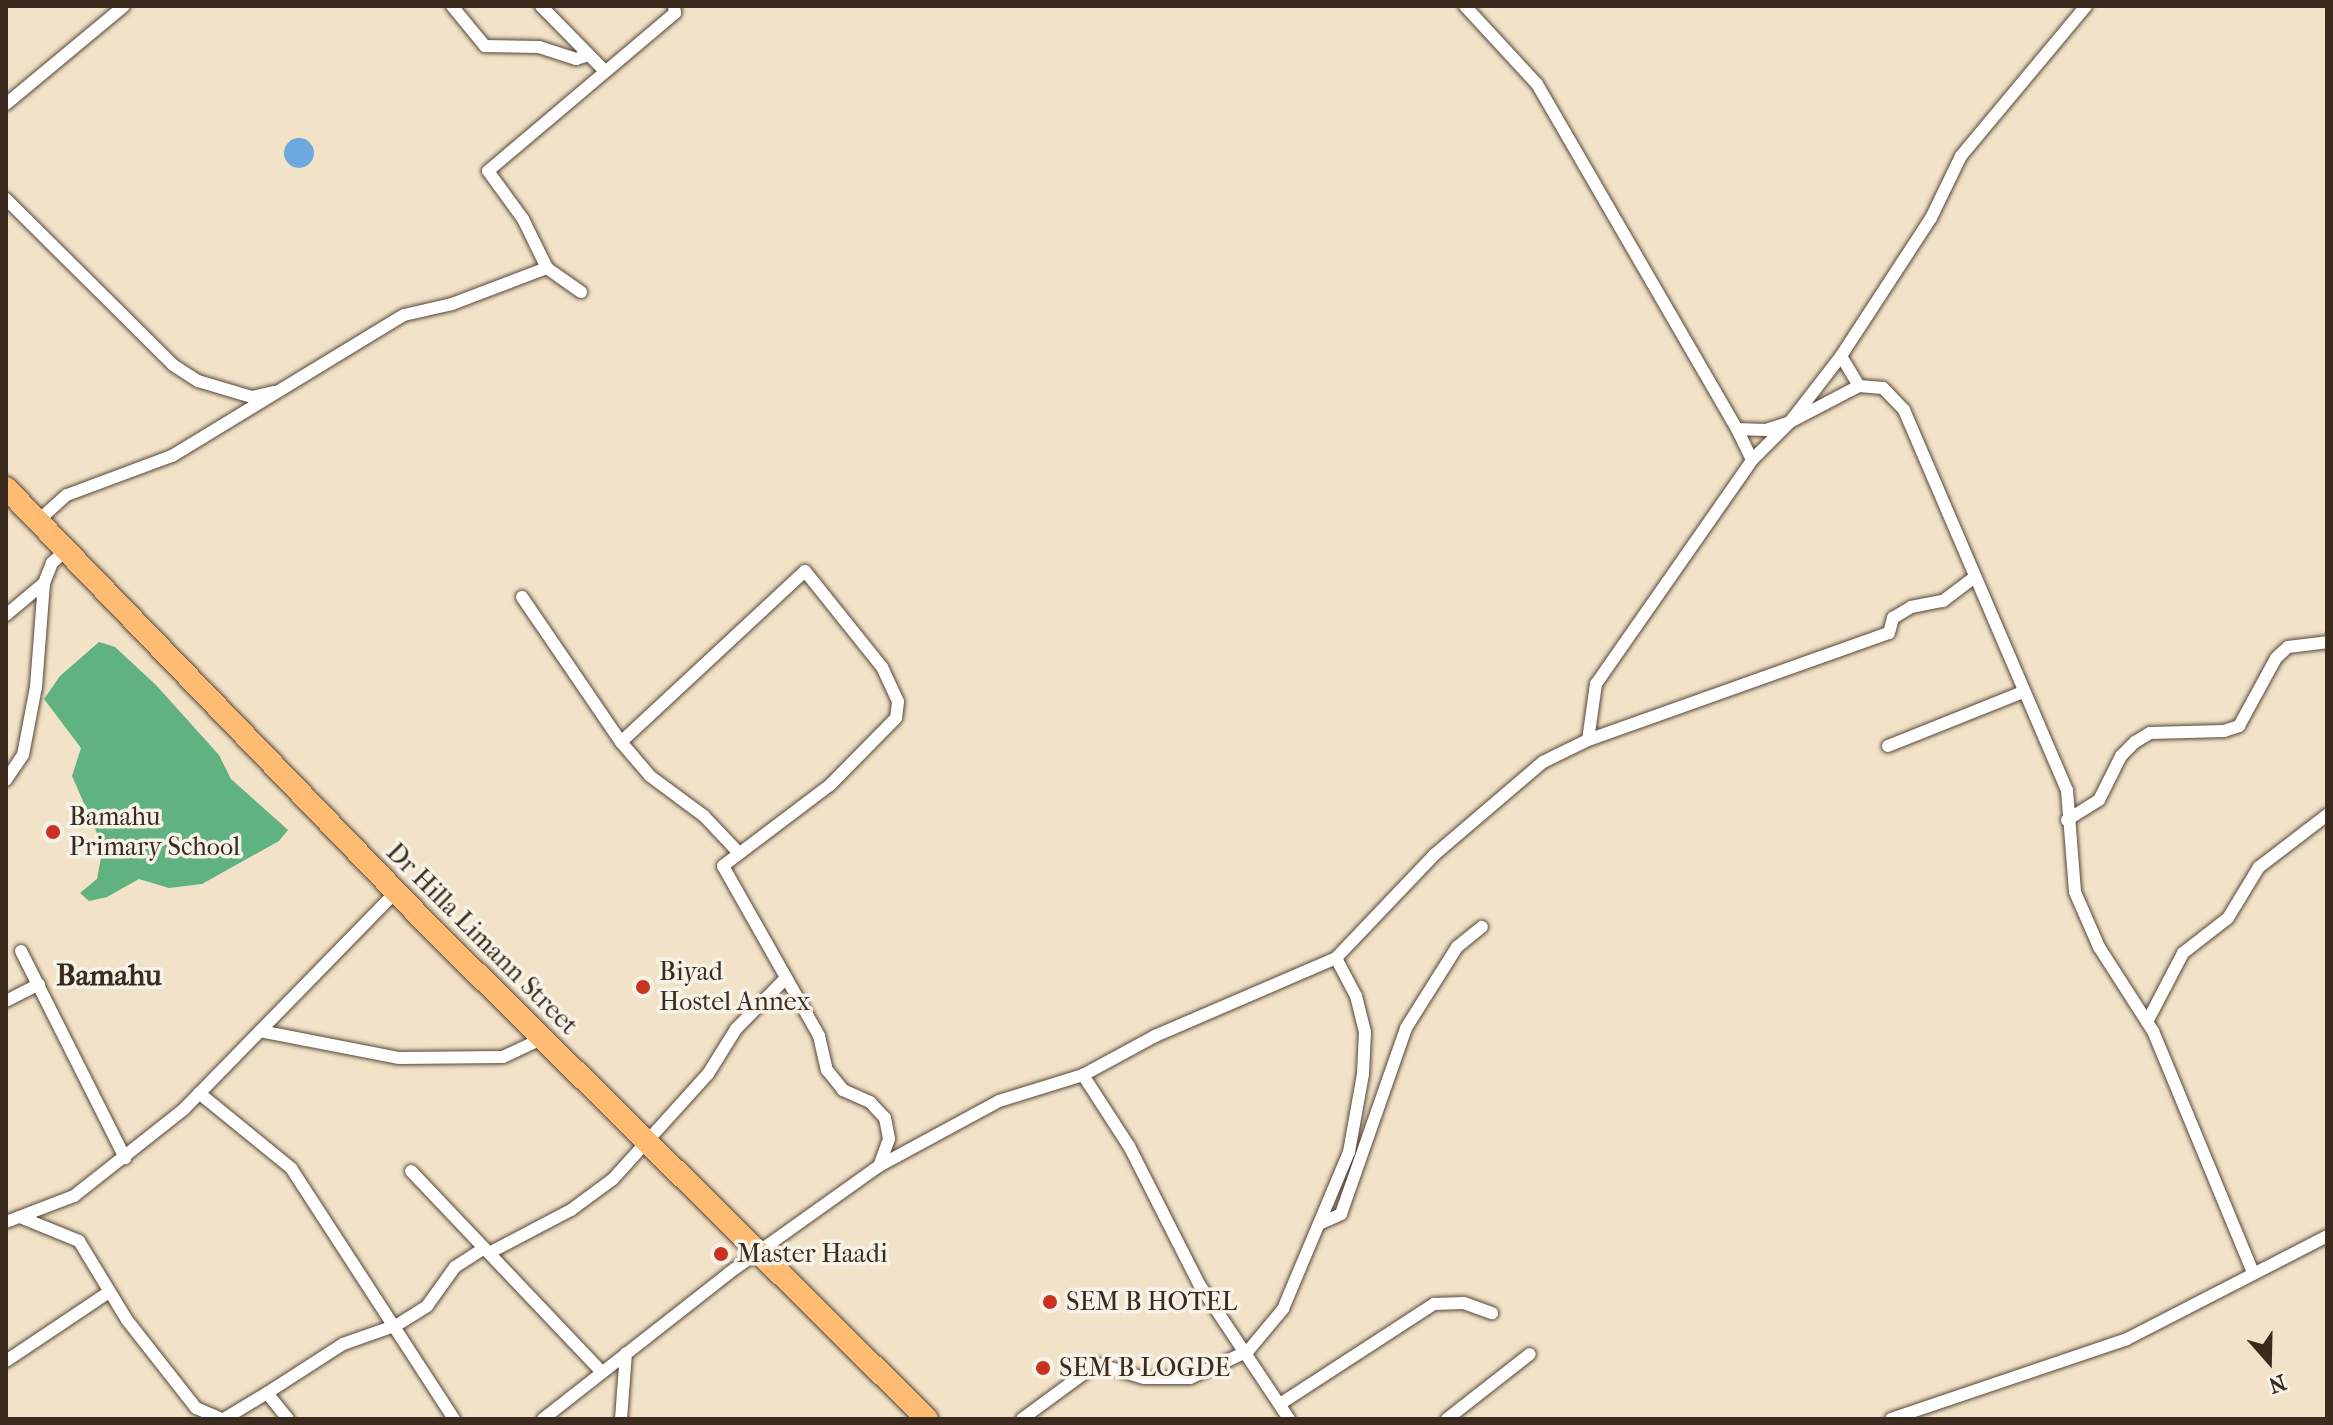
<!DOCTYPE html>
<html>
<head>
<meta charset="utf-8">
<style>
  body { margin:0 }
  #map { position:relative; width:2333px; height:1425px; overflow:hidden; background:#f2e3c8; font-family:"IM FELL French Canon",serif }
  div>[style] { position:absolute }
  .forest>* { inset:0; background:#60b280 }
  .water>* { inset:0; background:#6da9de }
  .round { border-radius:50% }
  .roads { filter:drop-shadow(0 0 2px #564638) drop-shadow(0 0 2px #564638) }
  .street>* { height:12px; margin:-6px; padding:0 6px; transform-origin:6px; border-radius:6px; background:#fff }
  .highway>* { height:22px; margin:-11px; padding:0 11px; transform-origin:11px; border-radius:11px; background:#febb71 }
  .dots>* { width:22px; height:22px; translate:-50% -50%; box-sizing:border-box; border:4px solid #f7f3e8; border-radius:50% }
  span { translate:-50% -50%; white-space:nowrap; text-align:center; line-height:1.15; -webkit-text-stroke:7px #f7f3e8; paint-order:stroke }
  .poi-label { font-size:26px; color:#3b2a1e }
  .left { translate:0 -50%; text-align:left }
  .street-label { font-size:26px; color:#3b2a1e }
  .quarter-label { font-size:30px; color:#3b2a1e; font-weight:700 }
  .frame { position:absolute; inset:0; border:8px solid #3b2a1e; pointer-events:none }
  .north { position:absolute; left:2229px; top:1321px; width:80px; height:80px; -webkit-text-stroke:6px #f7f3e8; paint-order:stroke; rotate:160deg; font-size:22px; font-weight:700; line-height:32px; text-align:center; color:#3b2a1e }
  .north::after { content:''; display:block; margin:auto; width:28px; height:36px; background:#3b2a1e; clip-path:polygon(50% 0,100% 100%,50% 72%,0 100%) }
</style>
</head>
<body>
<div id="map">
  <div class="forest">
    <div style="clip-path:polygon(99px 642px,115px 647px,156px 685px,219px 755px,231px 779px,288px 830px,279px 841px,202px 884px,169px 888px,139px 879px,107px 897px,89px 901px,80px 893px,97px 879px,103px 847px,72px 776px,81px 748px,44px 699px,60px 676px)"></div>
  </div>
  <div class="water">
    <div class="round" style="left:284px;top:138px;width:30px;height:30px"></div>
  </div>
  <div class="roads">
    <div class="street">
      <div style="left:452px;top:6px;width:52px;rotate:50.5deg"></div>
      <div style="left:485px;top:46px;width:54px;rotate:1.1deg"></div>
      <div style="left:539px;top:47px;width:39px;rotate:18deg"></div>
      <div style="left:576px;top:59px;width:13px;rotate:-18deg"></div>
      <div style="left:541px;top:6px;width:90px;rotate:45.5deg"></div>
      <div style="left:1465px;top:6px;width:106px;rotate:47.3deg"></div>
      <div style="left:1537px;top:84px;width:399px;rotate:59.9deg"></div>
      <div style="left:1737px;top:429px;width:29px;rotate:2deg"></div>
      <div style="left:1766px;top:430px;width:25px;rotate:-18deg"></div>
      <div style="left:1790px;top:422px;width:78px;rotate:-27.6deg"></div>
      <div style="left:1859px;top:386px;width:24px;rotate:5deg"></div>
      <div style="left:1883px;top:388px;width:30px;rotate:46deg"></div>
      <div style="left:1904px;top:410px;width:413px;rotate:66.8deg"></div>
      <div style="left:2067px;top:790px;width:102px;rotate:85.5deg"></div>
      <div style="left:2075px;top:892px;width:60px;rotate:66.4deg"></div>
      <div style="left:2099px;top:947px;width:100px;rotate:57.3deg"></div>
      <div style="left:2153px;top:1031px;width:261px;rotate:67.5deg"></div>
      <div style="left:6px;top:104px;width:153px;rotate:-39.7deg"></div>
      <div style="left:6px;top:199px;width:235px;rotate:44.8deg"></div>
      <div style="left:173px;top:365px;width:30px;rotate:33deg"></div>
      <div style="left:198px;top:381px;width:56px;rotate:16.5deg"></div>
      <div style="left:252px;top:397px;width:22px;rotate:-13deg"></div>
      <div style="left:581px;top:292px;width:42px;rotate:-144.8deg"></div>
      <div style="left:547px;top:268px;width:55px;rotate:-116.1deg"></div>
      <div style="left:523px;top:219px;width:59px;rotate:-126.1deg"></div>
      <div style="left:488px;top:171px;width:245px;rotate:-40.2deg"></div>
      <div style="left:675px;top:13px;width:7px;rotate:-98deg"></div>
      <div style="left:1841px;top:356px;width:35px;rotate:59deg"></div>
      <div style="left:1737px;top:429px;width:34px;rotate:64deg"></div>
      <div style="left:40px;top:519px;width:36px;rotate:-42deg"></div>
      <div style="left:67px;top:495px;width:112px;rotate:-20.4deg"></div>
      <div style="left:172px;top:456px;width:271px;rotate:-31.3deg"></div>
      <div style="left:404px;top:315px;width:49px;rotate:-12.9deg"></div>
      <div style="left:452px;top:304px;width:102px;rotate:-20.8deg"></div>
      <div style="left:522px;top:597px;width:176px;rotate:55.7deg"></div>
      <div style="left:621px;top:742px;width:45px;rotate:49.5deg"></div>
      <div style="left:650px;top:776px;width:67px;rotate:36.5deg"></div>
      <div style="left:704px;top:816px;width:50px;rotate:46.6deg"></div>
      <div style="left:6px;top:615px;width:50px;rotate:-40.1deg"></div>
      <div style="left:1588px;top:740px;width:319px;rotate:-19.6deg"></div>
      <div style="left:1889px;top:633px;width:16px;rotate:-75deg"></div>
      <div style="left:1893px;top:618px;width:21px;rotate:-31deg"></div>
      <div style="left:1911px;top:607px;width:33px;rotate:-11deg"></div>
      <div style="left:1943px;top:601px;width:40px;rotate:-37deg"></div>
      <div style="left:621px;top:742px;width:251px;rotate:-42.9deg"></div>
      <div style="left:805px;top:571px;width:123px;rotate:51.3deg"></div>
      <div style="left:882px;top:667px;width:38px;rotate:65deg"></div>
      <div style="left:898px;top:702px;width:16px;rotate:97deg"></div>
      <div style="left:896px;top:718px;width:94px;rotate:134.6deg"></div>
      <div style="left:830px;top:785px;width:134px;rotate:142.9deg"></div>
      <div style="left:723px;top:866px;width:195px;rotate:60.5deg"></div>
      <div style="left:819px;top:1036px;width:35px;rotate:77deg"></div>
      <div style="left:827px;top:1070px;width:26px;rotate:51deg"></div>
      <div style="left:843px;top:1090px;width:30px;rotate:24deg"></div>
      <div style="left:870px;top:1102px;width:22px;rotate:47deg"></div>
      <div style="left:885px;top:1118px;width:21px;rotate:79deg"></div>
      <div style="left:889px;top:1139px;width:29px;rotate:110deg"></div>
      <div style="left:1888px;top:746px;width:145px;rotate:-21.8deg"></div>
      <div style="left:6px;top:780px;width:30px;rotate:-56deg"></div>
      <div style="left:23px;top:755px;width:69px;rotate:-79.2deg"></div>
      <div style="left:36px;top:687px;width:104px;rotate:-85.6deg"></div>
      <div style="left:44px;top:583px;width:22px;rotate:-68deg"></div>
      <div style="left:52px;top:563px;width:22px;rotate:-43deg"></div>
      <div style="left:2067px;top:820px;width:38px;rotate:-32deg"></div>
      <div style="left:2099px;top:800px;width:49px;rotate:-63.4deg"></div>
      <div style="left:2121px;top:756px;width:20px;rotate:-45deg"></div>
      <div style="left:2135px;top:742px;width:17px;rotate:-31deg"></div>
      <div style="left:2150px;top:733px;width:74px;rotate:-1.5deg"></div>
      <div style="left:2224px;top:731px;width:16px;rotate:-18deg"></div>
      <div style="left:2239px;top:726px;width:77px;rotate:-61.4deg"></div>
      <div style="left:2276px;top:658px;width:16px;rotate:-43deg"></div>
      <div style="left:2288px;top:647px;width:39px;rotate:-7deg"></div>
      <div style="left:21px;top:951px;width:232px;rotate:63.3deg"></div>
      <div style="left:6px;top:1001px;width:37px;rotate:-27deg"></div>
      <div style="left:2147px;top:1022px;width:78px;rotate:-62.4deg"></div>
      <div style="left:2183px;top:953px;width:57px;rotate:-37.9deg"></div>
      <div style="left:2228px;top:918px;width:60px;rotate:-58.7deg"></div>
      <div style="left:2259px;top:867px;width:86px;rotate:-37.4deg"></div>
      <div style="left:260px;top:1031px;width:142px;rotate:11deg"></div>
      <div style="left:399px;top:1058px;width:104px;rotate:-0.6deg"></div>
      <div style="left:503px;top:1057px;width:42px;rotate:-25.3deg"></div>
      <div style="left:1083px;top:1075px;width:85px;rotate:57.1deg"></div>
      <div style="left:1129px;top:1146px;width:155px;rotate:63.1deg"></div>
      <div style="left:1199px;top:1284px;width:162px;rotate:56.3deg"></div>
      <div style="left:199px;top:1093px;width:119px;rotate:39.2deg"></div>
      <div style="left:291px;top:1168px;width:299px;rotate:57deg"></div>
      <div style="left:411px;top:1171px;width:277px;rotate:46.5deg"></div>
      <div style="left:20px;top:1217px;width:64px;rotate:22.1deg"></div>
      <div style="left:79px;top:1241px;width:92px;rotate:58.7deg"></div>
      <div style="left:127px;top:1320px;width:112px;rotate:51.9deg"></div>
      <div style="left:196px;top:1408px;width:28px;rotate:23deg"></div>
      <div style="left:6px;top:1222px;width:73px;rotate:-20.9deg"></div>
      <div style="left:74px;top:1196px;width:140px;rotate:-38.3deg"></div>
      <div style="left:184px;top:1109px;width:303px;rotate:-45.7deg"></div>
      <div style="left:1319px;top:1224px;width:24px;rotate:-24deg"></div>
      <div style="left:1341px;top:1214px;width:197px;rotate:-70.7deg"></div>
      <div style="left:1406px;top:1028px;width:96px;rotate:-57.8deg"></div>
      <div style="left:1457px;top:947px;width:32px;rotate:-39deg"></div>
      <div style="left:489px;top:1253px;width:93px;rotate:-27.7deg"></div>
      <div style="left:571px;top:1210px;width:52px;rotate:-36.4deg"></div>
      <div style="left:613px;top:1179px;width:142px;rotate:-47.9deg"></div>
      <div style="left:708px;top:1074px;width:53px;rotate:-58.1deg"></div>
      <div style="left:736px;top:1029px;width:71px;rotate:-45.6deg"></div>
      <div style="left:6px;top:1361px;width:124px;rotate:-33.8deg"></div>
      <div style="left:267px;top:1393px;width:90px;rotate:-32.8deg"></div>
      <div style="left:343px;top:1344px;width:57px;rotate:-19.4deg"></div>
      <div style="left:397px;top:1325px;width:36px;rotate:-32deg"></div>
      <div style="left:427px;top:1306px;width:48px;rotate:-54.3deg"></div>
      <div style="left:455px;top:1267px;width:35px;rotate:-33deg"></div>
      <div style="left:1280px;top:1404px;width:184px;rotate:-33deg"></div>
      <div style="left:1434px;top:1304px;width:30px;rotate:-2deg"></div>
      <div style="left:1464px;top:1303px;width:30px;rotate:20deg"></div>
      <div style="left:224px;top:1419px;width:50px;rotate:-31.2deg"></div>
      <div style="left:267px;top:1393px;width:33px;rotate:51deg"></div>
      <div style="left:543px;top:1419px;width:236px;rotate:-38.1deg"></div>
      <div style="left:729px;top:1273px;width:184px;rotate:-35.5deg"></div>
      <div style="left:879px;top:1166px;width:136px;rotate:-28.4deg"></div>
      <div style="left:999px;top:1101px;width:88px;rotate:-17.2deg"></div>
      <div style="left:1083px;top:1075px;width:82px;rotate:-28.4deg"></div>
      <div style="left:1155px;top:1036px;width:197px;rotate:-23.3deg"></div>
      <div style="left:1336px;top:958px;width:142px;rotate:-46.4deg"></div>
      <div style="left:1434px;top:855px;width:143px;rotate:-40.5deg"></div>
      <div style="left:1543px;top:762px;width:50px;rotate:-26.1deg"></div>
      <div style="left:1588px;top:740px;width:57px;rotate:-81.9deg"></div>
      <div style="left:1596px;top:684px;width:273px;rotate:-55.1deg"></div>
      <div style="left:1752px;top:460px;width:54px;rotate:-45deg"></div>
      <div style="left:1790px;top:422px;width:83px;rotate:-52.3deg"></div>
      <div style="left:1841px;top:356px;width:165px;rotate:-56.9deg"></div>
      <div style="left:1931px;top:218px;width:69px;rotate:-64.2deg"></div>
      <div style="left:1961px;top:156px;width:195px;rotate:-50.2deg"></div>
      <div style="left:621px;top:1419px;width:66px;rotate:-85.7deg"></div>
      <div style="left:1022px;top:1419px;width:93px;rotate:-36.3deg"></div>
      <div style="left:1097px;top:1364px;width:49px;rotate:16.6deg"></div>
      <div style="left:1144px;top:1378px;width:46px"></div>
      <div style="left:1190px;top:1378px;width:64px;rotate:-25deg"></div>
      <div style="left:1248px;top:1351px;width:55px;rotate:-50.2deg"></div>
      <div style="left:1283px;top:1309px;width:170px;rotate:-67.2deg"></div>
      <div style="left:1349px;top:1152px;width:79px;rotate:-79.8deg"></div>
      <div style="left:1363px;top:1074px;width:42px;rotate:-87.3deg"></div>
      <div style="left:1365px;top:1032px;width:37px;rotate:-104deg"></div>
      <div style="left:1356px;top:996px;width:43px;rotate:-117.8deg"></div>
      <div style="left:1447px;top:1419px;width:105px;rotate:-38.1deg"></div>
      <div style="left:1891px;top:1419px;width:249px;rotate:-18.7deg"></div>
      <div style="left:2127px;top:1339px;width:225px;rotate:-27.2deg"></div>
    </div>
    <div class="highway">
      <div style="left:6px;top:488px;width:610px;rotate:46deg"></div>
      <div style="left:430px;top:927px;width:699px;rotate:44.71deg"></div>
    </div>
  </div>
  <div class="dots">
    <div style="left:53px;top:832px;background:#c8321e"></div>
    <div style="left:643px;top:987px;background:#c8321e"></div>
    <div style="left:721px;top:1254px;background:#c8321e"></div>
    <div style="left:1050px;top:1302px;background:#c8321e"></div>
    <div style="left:1043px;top:1368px;background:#c8321e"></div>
  </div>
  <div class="poi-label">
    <span class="left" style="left:69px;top:832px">Bamahu<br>Primary School</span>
    <span class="left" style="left:659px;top:987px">Biyad<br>Hostel Annex</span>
    <span class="left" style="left:737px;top:1254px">Master Haadi</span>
    <span class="left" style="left:1066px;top:1302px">SEM B HOTEL</span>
    <span class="left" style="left:1059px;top:1368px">SEM B LOGDE</span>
  </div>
  <div class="street-label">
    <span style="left:482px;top:939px;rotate:45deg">Dr Hilla Limann Street</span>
  </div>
  <div class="quarter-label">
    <span style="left:109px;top:976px">Bamahu</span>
  </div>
  <div class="frame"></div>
  <div class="north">N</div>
</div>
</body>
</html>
